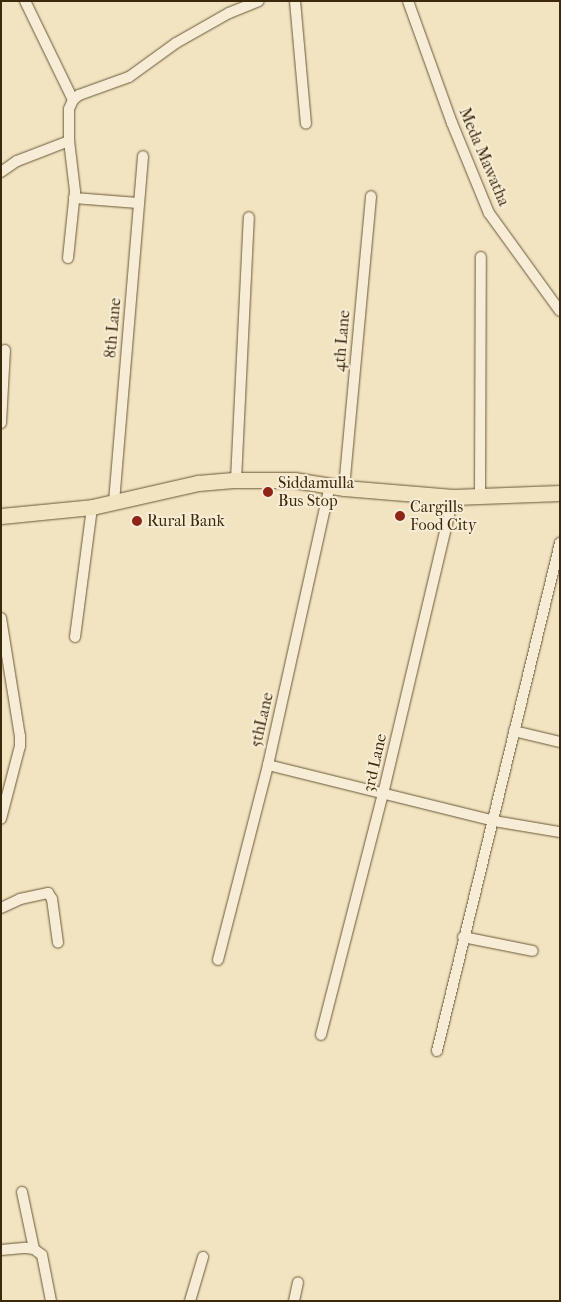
<!DOCTYPE html>
<html>
<head>
<meta charset="utf-8">
<style>
  body { margin:0 }
  #map { position:relative; width:561px; height:1302px; overflow:hidden; background:#f3e4c1; font-family:"IM FELL French Canon",serif }
  div>[style] { position:absolute }
  .roads { filter:drop-shadow(0 0 1px #6a5738) drop-shadow(0 0 1px #6a5738) }
  .minor>* { height:10px; margin:-5px; padding:0 5px; transform-origin:5px; border-radius:5px; background:#f7edd7 }
  .primary>* { height:15px; margin:-7.5px; padding:0 7.5px; transform-origin:7.5px; border-radius:7.5px; background:#f3e4c1 }
  .dots>* { width:14px; height:14px; translate:-50% -50%; box-sizing:border-box; border:2px solid #f7edd7; border-radius:50% }
  span { translate:-50% -50%; white-space:nowrap; text-align:center; line-height:1.15; -webkit-text-stroke:4px #f7edd7; paint-order:stroke }
  .street-label { font-size:16px; color:#3c280a }
  .poi-label { font-size:16px; color:#3c280a }
  .left { translate:0 -50%; text-align:left }
  .frame { position:absolute; inset:0; border:2px solid #3c280a; pointer-events:none }
</style>
</head>
<body>
<div id="map">
  <div class="roads">
    <div class="minor">
      <div style="left:25px;top:1px;width:110px;rotate:64.1deg"></div>
      <div style="left:295px;top:1px;width:123px;rotate:84.9deg"></div>
      <div style="left:408px;top:1px;width:130px;rotate:70.2deg"></div>
      <div style="left:452px;top:123px;width:97px;rotate:67.7deg"></div>
      <div style="left:489px;top:213px;width:121px;rotate:54.1deg"></div>
      <div style="left:1px;top:172px;width:19px;rotate:-35deg"></div>
      <div style="left:17px;top:161px;width:56px;rotate:-21deg"></div>
      <div style="left:69px;top:141px;width:32px;rotate:-90deg"></div>
      <div style="left:69px;top:109px;width:10px;rotate:-66deg"></div>
      <div style="left:73px;top:100px;width:8px;rotate:-40deg"></div>
      <div style="left:79px;top:95px;width:53px;rotate:-19.8deg"></div>
      <div style="left:129px;top:77px;width:58px;rotate:-35.9deg"></div>
      <div style="left:176px;top:43px;width:61px;rotate:-29.5deg"></div>
      <div style="left:229px;top:13px;width:32px;rotate:-22deg"></div>
      <div style="left:74px;top:198px;width:64px;rotate:4.5deg"></div>
      <div style="left:68px;top:258px;width:67px;rotate:-84deg"></div>
      <div style="left:75px;top:191px;width:50px;rotate:-96.8deg"></div>
      <div style="left:1px;top:423px;width:73px;rotate:-86.9deg"></div>
      <div style="left:236px;top:480px;width:263px;rotate:-87.2deg"></div>
      <div style="left:344px;top:488px;width:293px;rotate:-84.7deg"></div>
      <div style="left:480px;top:496px;width:239px;rotate:-89.8deg"></div>
      <div style="left:114px;top:502px;width:347px;rotate:-85.2deg"></div>
      <div style="left:1px;top:618px;width:120px;rotate:80.9deg"></div>
      <div style="left:20px;top:736px;width:10px;rotate:90deg"></div>
      <div style="left:20px;top:746px;width:75px;rotate:104.6deg"></div>
      <div style="left:75px;top:637px;width:131px;rotate:-82.5deg"></div>
      <div style="left:514px;top:731px;width:47px;rotate:13.4deg"></div>
      <div style="left:268px;top:765px;width:233px;rotate:13.9deg"></div>
      <div style="left:494px;top:821px;width:67px;rotate:9.5deg"></div>
      <div style="left:1px;top:908px;width:21px;rotate:-25deg"></div>
      <div style="left:20px;top:899px;width:29px;rotate:-12deg"></div>
      <div style="left:48px;top:893px;width:7px;rotate:56deg"></div>
      <div style="left:52px;top:899px;width:44px;rotate:82.2deg"></div>
      <div style="left:463px;top:937px;width:71px;rotate:11.3deg"></div>
      <div style="left:218px;top:960px;width:201px;rotate:-75.6deg"></div>
      <div style="left:268px;top:765px;width:286px;rotate:-77.5deg"></div>
      <div style="left:321px;top:1035px;width:249px;rotate:-75.6deg"></div>
      <div style="left:383px;top:794px;width:305px;rotate:-76.7deg"></div>
      <div style="left:437px;top:1051px;width:523px;rotate:-76.39deg"></div>
      <div style="left:22px;top:1192px;width:58px;rotate:78.1deg"></div>
      <div style="left:1px;top:1250px;width:25px;rotate:-5deg"></div>
      <div style="left:26px;top:1248px;width:8px;rotate:7deg"></div>
      <div style="left:34px;top:1249px;width:10px;rotate:37deg"></div>
      <div style="left:42px;top:1255px;width:47px;rotate:78.9deg"></div>
      <div style="left:190px;top:1301px;width:46px;rotate:-73.5deg"></div>
      <div style="left:294px;top:1301px;width:19px;rotate:-78deg"></div>
    </div>
    <div class="primary">
      <div style="left:1px;top:516px;width:91px;rotate:-5.6deg"></div>
      <div style="left:92px;top:507px;width:109px;rotate:-12.8deg"></div>
      <div style="left:198px;top:483px;width:38px;rotate:-5deg"></div>
      <div style="left:236px;top:480px;width:58px"></div>
      <div style="left:294px;top:480px;width:51px;rotate:9.1deg"></div>
      <div style="left:344px;top:488px;width:109px;rotate:4.7deg"></div>
      <div style="left:453px;top:497px;width:107px;rotate:-2.1deg"></div>
    </div>
  </div>
  <div class="dots">
    <div style="left:268px;top:492px;background:#8f2418"></div>
    <div style="left:400px;top:516px;background:#8f2418"></div>
    <div style="left:137px;top:521px;background:#8f2418"></div>
  </div>
  <div class="street-label">
    <span style="left:484px;top:157px;rotate:67deg">Meda Mawatha</span>
    <span style="left:113px;top:328px;rotate:-85deg">8th Lane</span>
    <span style="left:342px;top:341px;rotate:-85deg">4th Lane</span>
    <span style="left:262px;top:720px;rotate:-77deg">5thLane</span>
    <span style="left:375px;top:763px;rotate:-77deg">3rd Lane</span>
  </div>
  <div class="poi-label">
    <span class="left" style="left:278px;top:492px">Siddamulla<br>Bus Stop</span>
    <span class="left" style="left:410px;top:516px">Cargills<br>Food City</span>
    <span class="left" style="left:147px;top:521px">Rural Bank</span>
  </div>
  <div class="frame"></div>
</div>
</body>
</html>
